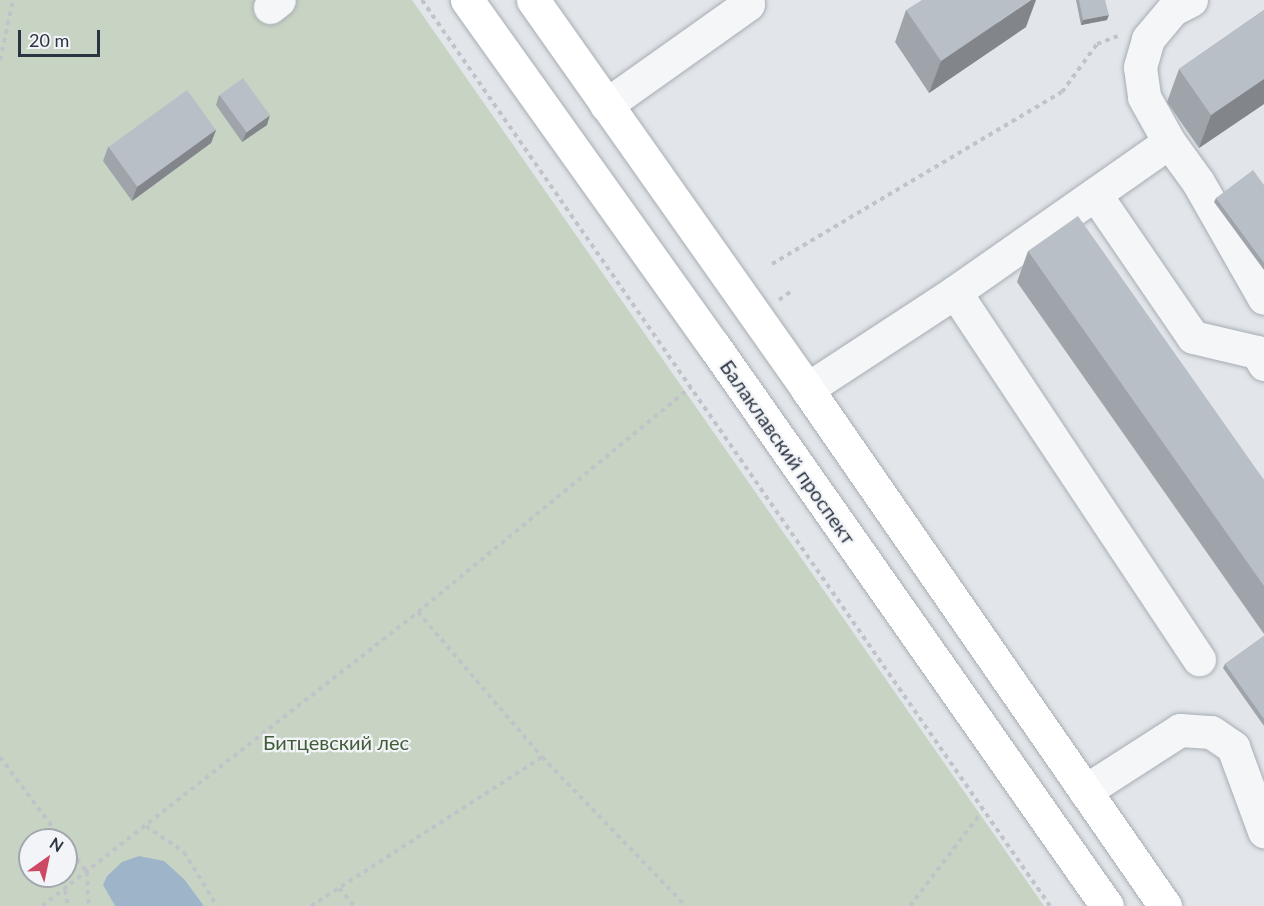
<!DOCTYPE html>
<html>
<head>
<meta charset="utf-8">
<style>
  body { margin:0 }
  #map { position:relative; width:1264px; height:906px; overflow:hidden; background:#e2e6ea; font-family:Lato,sans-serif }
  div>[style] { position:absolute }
  .green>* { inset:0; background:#c8d4c3 }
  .water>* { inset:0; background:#9eb5c9 }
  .path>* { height:4px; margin-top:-2px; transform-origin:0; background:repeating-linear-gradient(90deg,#c0c4c9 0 4.5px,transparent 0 9px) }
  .roads { filter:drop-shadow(0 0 2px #a7adb4) drop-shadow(0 0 2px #a7adb4) }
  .minor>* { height:33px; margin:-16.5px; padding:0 16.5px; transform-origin:16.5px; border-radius:16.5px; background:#f5f6f8 }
  .major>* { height:33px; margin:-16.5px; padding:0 16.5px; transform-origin:16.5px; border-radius:16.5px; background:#fff }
  .wall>* { inset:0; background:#9fa4ab }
  .shaded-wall>* { inset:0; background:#82868b }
  .building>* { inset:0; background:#b9bfc7; transform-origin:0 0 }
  span { translate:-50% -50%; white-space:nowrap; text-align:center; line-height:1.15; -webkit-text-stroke:4.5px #f2f4f7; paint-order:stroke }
  .street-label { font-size:20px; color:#2a3442 }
  .park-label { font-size:20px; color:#415d38 }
  .north { position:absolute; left:18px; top:828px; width:60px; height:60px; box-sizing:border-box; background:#f2f4f7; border:2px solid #a2a7af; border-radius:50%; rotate:33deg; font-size:16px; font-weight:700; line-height:24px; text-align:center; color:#2a3442 }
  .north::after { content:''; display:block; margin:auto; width:21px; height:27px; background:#cd4963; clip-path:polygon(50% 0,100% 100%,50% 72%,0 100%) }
  .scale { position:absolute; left:18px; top:30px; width:82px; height:27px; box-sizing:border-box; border:3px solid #2a3442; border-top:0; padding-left:8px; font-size:18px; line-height:21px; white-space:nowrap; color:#2a3442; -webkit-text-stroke:4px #f2f4f7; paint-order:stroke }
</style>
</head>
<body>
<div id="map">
  <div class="green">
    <div style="clip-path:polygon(evenodd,0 0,412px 0,1044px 906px,204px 906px,185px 880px,103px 885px,115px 906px,0 906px,0 0,30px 840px,66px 840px,66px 876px,30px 876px,30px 840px)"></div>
  </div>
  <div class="water">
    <div style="clip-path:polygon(139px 856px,164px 861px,185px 880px,204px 906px,115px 906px,103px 885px,107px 876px,122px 862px)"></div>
  </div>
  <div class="path">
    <div style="left:422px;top:0;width:1102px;rotate:55.27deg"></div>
    <div style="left:0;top:60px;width:61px;rotate:-77.8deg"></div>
    <div style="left:772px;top:264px;width:337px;rotate:-30.7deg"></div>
    <div style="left:1062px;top:92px;width:59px;rotate:-53.9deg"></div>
    <div style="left:1097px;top:44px;width:22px;rotate:-21deg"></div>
    <div style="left:779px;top:300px;width:14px;rotate:-36deg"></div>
    <div style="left:418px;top:612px;width:191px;rotate:49.5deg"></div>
    <div style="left:542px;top:757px;width:207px;rotate:46deg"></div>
    <div style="left:0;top:757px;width:104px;rotate:53.2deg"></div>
    <div style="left:146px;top:826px;width:46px;rotate:34.4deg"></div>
    <div style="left:184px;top:852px;width:63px;rotate:58.6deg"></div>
    <div style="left:66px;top:845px;width:34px;rotate:52deg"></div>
    <div style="left:87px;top:872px;width:34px;rotate:87deg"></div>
    <div style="left:339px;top:888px;width:23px;rotate:50deg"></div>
    <div style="left:65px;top:890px;width:16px;rotate:79deg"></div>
    <div style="left:42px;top:906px;width:477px;rotate:-38deg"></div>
    <div style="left:418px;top:612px;width:354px;rotate:-39.5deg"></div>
    <div style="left:311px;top:906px;width:275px;rotate:-32.8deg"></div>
    <div style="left:910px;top:906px;width:116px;rotate:-52.7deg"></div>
  </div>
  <div class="roads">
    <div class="minor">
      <div style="left:1191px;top:0;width:20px;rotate:153deg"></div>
      <div style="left:1173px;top:9px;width:39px;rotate:130deg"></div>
      <div style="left:1148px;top:39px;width:29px;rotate:106deg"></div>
      <div style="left:1140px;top:67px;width:30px;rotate:82deg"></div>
      <div style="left:1144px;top:97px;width:51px;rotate:60.9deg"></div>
      <div style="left:1169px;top:142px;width:49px;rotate:54.1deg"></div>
      <div style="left:1198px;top:182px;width:133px;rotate:60.4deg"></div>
      <div style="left:270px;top:7px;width:11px;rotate:-38deg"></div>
      <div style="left:606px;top:105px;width:174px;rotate:-35.4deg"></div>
      <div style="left:748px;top:4px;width:4px;rotate:-117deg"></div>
      <div style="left:1095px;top:194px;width:173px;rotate:55.6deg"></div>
      <div style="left:1193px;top:337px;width:66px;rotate:13.2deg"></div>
      <div style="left:1257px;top:352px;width:14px;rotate:60deg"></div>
      <div style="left:955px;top:292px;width:441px;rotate:56.4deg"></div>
      <div style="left:807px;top:389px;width:177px;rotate:-33.2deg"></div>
      <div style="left:955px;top:292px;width:261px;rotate:-35deg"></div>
      <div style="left:1085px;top:791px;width:113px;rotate:-32.7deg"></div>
      <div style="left:1180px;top:730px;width:31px;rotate:4deg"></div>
      <div style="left:1211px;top:732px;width:27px;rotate:34deg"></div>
      <div style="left:1233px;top:747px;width:90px;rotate:69.7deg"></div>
    </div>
    <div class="major">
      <div style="left:467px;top:0;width:425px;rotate:54.5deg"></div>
      <div style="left:714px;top:346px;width:684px;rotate:54.94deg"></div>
      <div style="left:533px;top:0;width:476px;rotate:54.8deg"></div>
      <div style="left:807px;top:389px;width:629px;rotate:55.3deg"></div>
    </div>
  </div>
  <div class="wall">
    <div style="clip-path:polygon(1076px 0,1105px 0,1107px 20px,1081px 25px)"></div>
    <div style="clip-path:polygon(906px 10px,1026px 27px,929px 93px,895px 42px)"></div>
    <div style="clip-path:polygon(1264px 10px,1264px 104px,1199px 148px,1167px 102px,1179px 69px)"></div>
    <div style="clip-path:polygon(219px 95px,267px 125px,242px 142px,216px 105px)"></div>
    <div style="clip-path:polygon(216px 130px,211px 143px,132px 201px,103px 161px,108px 147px)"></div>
    <div style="clip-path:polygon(1264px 185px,1264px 270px,1214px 202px,1216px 198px)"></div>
    <div style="clip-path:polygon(1028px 251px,1264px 480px,1264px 634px,1017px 282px)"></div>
    <div style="clip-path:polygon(1264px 636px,1264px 726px,1223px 668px,1225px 664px)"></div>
  </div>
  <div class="shaded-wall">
    <div style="clip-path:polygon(1031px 0,1036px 0,1026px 27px,929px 93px,941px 61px)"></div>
    <div style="clip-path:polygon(1109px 15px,1107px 20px,1081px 25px,1083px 20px)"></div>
    <div style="clip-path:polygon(1264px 79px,1264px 104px,1199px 148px,1211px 115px)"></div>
    <div style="clip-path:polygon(270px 115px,267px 125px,242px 142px,246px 133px)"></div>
    <div style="clip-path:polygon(216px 130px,211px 143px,132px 201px,137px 187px)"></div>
  </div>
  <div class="building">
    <div style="clip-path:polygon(922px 0,1031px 0,941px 61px,906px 10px)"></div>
    <div style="clip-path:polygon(1079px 0,1105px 0,1109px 15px,1083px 20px)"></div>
    <div style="clip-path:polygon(1264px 10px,1264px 79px,1211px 115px,1179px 69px)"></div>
    <div style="left:243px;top:78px;width:46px;height:29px;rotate:54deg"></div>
    <div style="left:187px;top:90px;width:49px;height:97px;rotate:54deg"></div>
    <div style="clip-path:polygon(1253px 170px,1264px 185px,1264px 263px,1216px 198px)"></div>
    <div style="clip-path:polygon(1078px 216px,1264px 480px,1264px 586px,1028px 251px)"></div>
    <div style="clip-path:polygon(1264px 636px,1264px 719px,1225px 664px)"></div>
  </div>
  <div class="street-label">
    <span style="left:788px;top:452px;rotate:55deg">Балаклавский проспект</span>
  </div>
  <div class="park-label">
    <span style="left:336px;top:742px">Битцевский лес</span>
  </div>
  <div class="north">N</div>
  <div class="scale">20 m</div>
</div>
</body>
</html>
